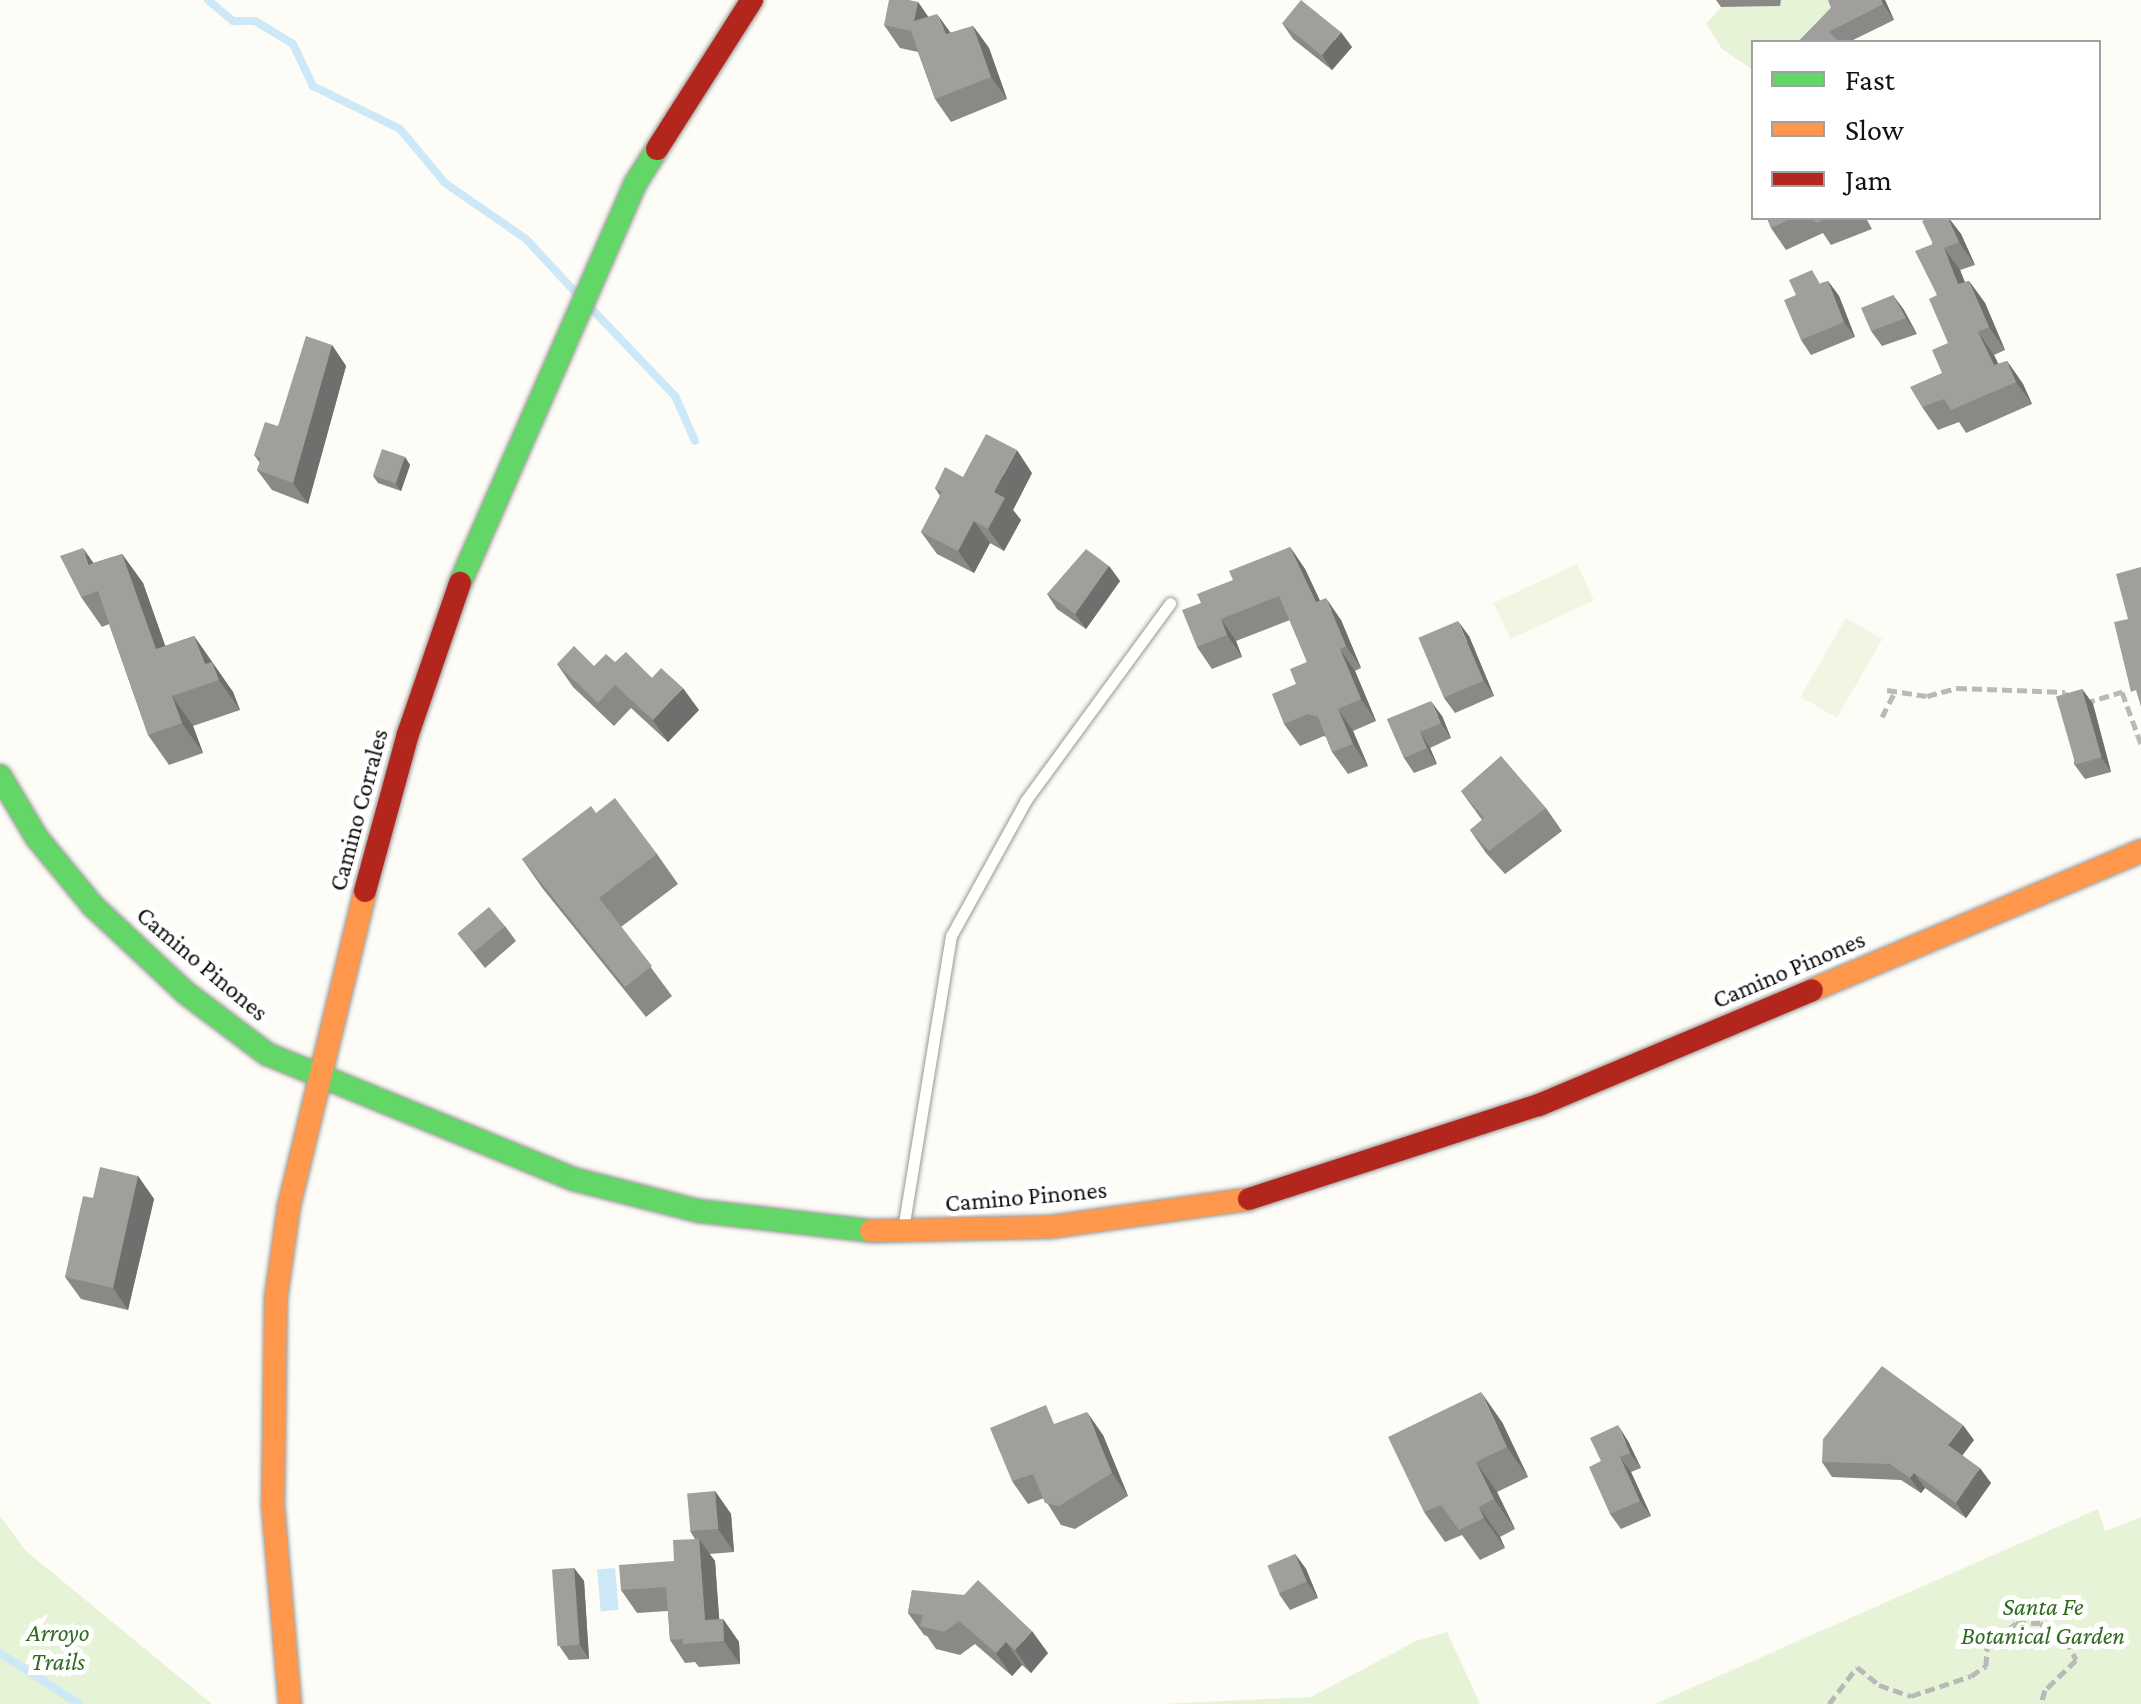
<!DOCTYPE html>
<html>
<head>
<meta charset="utf-8">
<style>
  body { margin:0 }
  #map { position:relative; width:2141px; height:1704px; overflow:hidden; background:#fdfcf7; font-family:"Crimson Pro",serif }
  div>[style] { position:absolute }
  .green>* { inset:0; background:#e7f3d7 }
  .pitch>* { inset:0; background:#f0f6e1; transform-origin:0 0 }
  .water>* { inset:0; background:#cde8f7; transform-origin:0 0 }
  .stream>* { height:8px; margin:-4px; padding:0 4px; transform-origin:4px; border-radius:4px; background:#cde8f7 }
  .path>* { height:5px; margin-top:-2.5px; transform-origin:0; background:repeating-linear-gradient(90deg,#b9b9b8 0 10px,transparent 0 15px) }
  .roads { filter:drop-shadow(0 0 2px #979795) drop-shadow(0 0 2px #979795) }
  .lane>* { height:11px; margin:-5.5px; padding:0 5.5px; transform-origin:5.5px; border-radius:5.5px; background:#fffffe }
  .fast>* { height:22px; margin:-11px; padding:0 11px; transform-origin:11px; border-radius:11px; background:#63d668 }
  .slow>* { height:22px; margin:-11px; padding:0 11px; transform-origin:11px; border-radius:11px; background:#ff974d }
  .jam>* { height:22px; margin:-11px; padding:0 11px; transform-origin:11px; border-radius:11px; background:#b3261e }
  .wall>* { inset:0; background:#8a8986 }
  .shaded-wall>* { inset:0; background:#716f6d }
  .building>* { inset:0; background:#a19f9c; transform-origin:0 0 }
  span { translate:-50% -50%; white-space:nowrap; text-align:center; line-height:1.15; -webkit-text-stroke:10px #fff; paint-order:stroke }
  .street-label { font-size:25px; color:#111 }
  .park-label { font-size:25px; color:#2f6b1f; font-style:italic }
  .legend { position:absolute; left:1751px; top:40px; width:350px; height:180px; box-sizing:border-box; background:#fff; border:2px solid #a0a0a0; margin:0; padding:12px 18px; list-style:none; font-size:30px; color:#111 }
  .legend li { display:flex; align-items:center; gap:20px; height:50px }
  .legend b { width:50px; border:2px solid #a0a0a0 }
</style>
</head>
<body>
<div id="map">
  <div class="green">
    <div style="clip-path:polygon(1781px 0,1832px 0,1842px 24px,1823px 42px,1754px 42px,1753px 70px,1722px 49px,1706px 24px,1721px 7px,1780px 6px)"></div>
    <div style="clip-path:polygon(2098px 1509px,2105px 1531px,2141px 1517px,2141px 1704px,1655px 1704px)"></div>
    <div style="clip-path:polygon(0 1516px,26px 1551px,212px 1704px,0 1704px)"></div>
    <div style="clip-path:polygon(1447px 1632px,1480px 1704px,1163px 1704px,1311px 1697px,1416px 1641px)"></div>
  </div>
  <div class="pitch">
    <div style="left:1577px;top:564px;width:40px;height:92px;rotate:65deg"></div>
    <div style="left:1846px;top:618px;width:42px;height:91px;rotate:30deg"></div>
  </div>
  <div class="water">
    <div style="left:615px;top:1568px;width:42px;height:18px;rotate:85deg"></div>
  </div>
  <div class="stream">
    <div style="left:208px;top:0;width:33px;rotate:40deg"></div>
    <div style="left:233px;top:21px;width:22px"></div>
    <div style="left:255px;top:21px;width:44px;rotate:31.2deg"></div>
    <div style="left:293px;top:44px;width:47px;rotate:64.5deg"></div>
    <div style="left:313px;top:86px;width:97px;rotate:26.3deg"></div>
    <div style="left:400px;top:129px;width:70px;rotate:50.2deg"></div>
    <div style="left:445px;top:183px;width:98px;rotate:34.7deg"></div>
    <div style="left:526px;top:239px;width:72px;rotate:47.2deg"></div>
    <div style="left:589px;top:306px;width:124px;rotate:46.3deg"></div>
    <div style="left:675px;top:396px;width:49px;rotate:66deg"></div>
    <div style="left:0;top:1653px;width:94px;rotate:32.8deg"></div>
  </div>
  <div class="path">
    <div style="left:1887px;top:690px;width:40px;rotate:8.5deg"></div>
    <div style="left:1927px;top:696px;width:31px;rotate:-15deg"></div>
    <div style="left:1957px;top:688px;width:108px;rotate:2.1deg"></div>
    <div style="left:2065px;top:692px;width:6px;rotate:72deg"></div>
    <div style="left:2085px;top:703px;width:39px;rotate:-17deg"></div>
    <div style="left:2122px;top:692px;width:55px;rotate:69.9deg"></div>
    <div style="left:1882px;top:717px;width:28px;rotate:-63deg"></div>
    <div style="left:1829px;top:1704px;width:46px;rotate:-52.9deg"></div>
    <div style="left:1857px;top:1667px;width:28px;rotate:39deg"></div>
    <div style="left:1879px;top:1685px;width:34px;rotate:19deg"></div>
    <div style="left:1911px;top:1696px;width:63px;rotate:-18.4deg"></div>
    <div style="left:1971px;top:1676px;width:18px;rotate:-34deg"></div>
    <div style="left:1986px;top:1666px;width:20px;rotate:-87deg"></div>
    <div style="left:1987px;top:1646px;width:37px;rotate:-38deg"></div>
    <div style="left:2016px;top:1623px;width:24px"></div>
    <div style="left:2040px;top:1623px;width:31px;rotate:33deg"></div>
    <div style="left:2066px;top:1640px;width:22px;rotate:63deg"></div>
    <div style="left:2076px;top:1660px;width:43px;rotate:135.9deg"></div>
    <div style="left:2045px;top:1690px;width:15px;rotate:106deg"></div>
  </div>
  <div class="roads">
    <div class="lane">
      <div style="left:903px;top:1229px;width:297px;rotate:-80.7deg"></div>
      <div style="left:951px;top:936px;width:155px;rotate:-61.1deg"></div>
      <div style="left:1026px;top:800px;width:244px;rotate:-53.8deg"></div>
    </div>
    <div class="fast">
      <div style="left:460px;top:583px;width:436px;rotate:-66.3deg"></div>
      <div style="left:635px;top:184px;width:41px;rotate:-57.8deg"></div>
      <div style="left:0;top:776px;width:72px;rotate:59.2deg"></div>
      <div style="left:37px;top:838px;width:88px;rotate:50.5deg"></div>
      <div style="left:93px;top:906px;width:127px;rotate:43.1deg"></div>
      <div style="left:186px;top:993px;width:101px;rotate:37deg"></div>
      <div style="left:267px;top:1054px;width:331px;rotate:22.2deg"></div>
      <div style="left:573px;top:1179px;width:130px;rotate:14.3deg"></div>
      <div style="left:699px;top:1211px;width:173px;rotate:6.6deg"></div>
    </div>
    <div class="slow">
      <div style="left:1812px;top:990px;width:357px;rotate:-22.9deg"></div>
      <div style="left:871px;top:1231px;width:179px;rotate:-1.3deg"></div>
      <div style="left:1050px;top:1227px;width:201px;rotate:-8deg"></div>
      <div style="left:290px;top:1704px;width:200px;rotate:-94.9deg"></div>
      <div style="left:273px;top:1505px;width:208px;rotate:-89.2deg"></div>
      <div style="left:276px;top:1297px;width:92px;rotate:-81.9deg"></div>
      <div style="left:289px;top:1206px;width:324px;rotate:-76.4deg"></div>
    </div>
    <div class="jam">
      <div style="left:657px;top:149px;width:177px;rotate:-57.5deg"></div>
      <div style="left:365px;top:891px;width:163px;rotate:-74.7deg"></div>
      <div style="left:408px;top:734px;width:160px;rotate:-71deg"></div>
      <div style="left:1249px;top:1199px;width:305px;rotate:-18deg"></div>
      <div style="left:1539px;top:1105px;width:296px;rotate:-22.8deg"></div>
    </div>
  </div>
  <div class="wall">
    <div style="clip-path:polygon(1716px 0,1781px 0,1780px 6px,1721px 7px)"></div>
    <div style="clip-path:polygon(1885px 0,1894px 20px,1849px 42px,1798px 42px,1831px 8px)"></div>
    <div style="clip-path:polygon(918px 2px,928px 17px,950px 33px,973px 26px,989px 48px,1007px 99px,951px 122px,935px 99px,918px 52px,900px 48px,884px 25px)"></div>
    <div style="clip-path:polygon(1282px 23px,1352px 47px,1332px 70px,1293px 39px)"></div>
    <div style="clip-path:polygon(1767px 218px,1866px 218px,1872px 229px,1831px 245px,1823px 233px,1786px 250px,1771px 228px)"></div>
    <div style="clip-path:polygon(1930px 218px,1949px 218px,1961px 234px,1975px 265px,1960px 270px,1965px 282px,1969px 281px,1985px 303px,2005px 350px,1994px 355px,1998px 364px,2007px 361px,2023px 384px,2032px 404px,1966px 433px,1959px 422px,1938px 430px,1922px 407px,1942px 373px,1948px 343px,1937px 295px)"></div>
    <div style="clip-path:polygon(1828px 281px,1839px 296px,1855px 337px,1811px 355px,1801px 340px,1821px 283px)"></div>
    <div style="clip-path:polygon(1893px 295px,1917px 334px,1882px 346px,1871px 331px)"></div>
    <div style="clip-path:polygon(332px 345px,346px 366px,308px 504px,272px 490px,257px 470px,260px 463px,254px 455px,278px 426px)"></div>
    <div style="clip-path:polygon(405px 457px,410px 465px,401px 491px,378px 483px,373px 476px)"></div>
    <div style="clip-path:polygon(1032px 473px,1013px 510px,1021px 520px,1004px 551px,990px 543px,974px 573px,937px 554px,921px 532px,940px 496px,935px 488px,963px 477px)"></div>
    <div style="clip-path:polygon(1290px 547px,1305px 569px,1320px 601px,1341px 620px,1361px 668px,1355px 671px,1376px 721px,1353px 731px,1368px 766px,1348px 774px,1332px 752px,1326px 737px,1324px 736px,1300px 746px,1284px 724px,1296px 684px,1307px 662px,1290px 620px,1236px 641px,1242px 657px,1212px 669px,1197px 647px,1201px 603px,1233px 580px)"></div>
    <div style="clip-path:polygon(122px 554px,143px 583px,165px 646px,194px 636px,233px 692px,240px 710px,193px 726px,203px 753px,169px 765px,148px 735px,109px 624px,102px 627px,81px 597px,93px 563px)"></div>
    <div style="clip-path:polygon(1109px 566px,1120px 581px,1086px 629px,1057px 609px,1047px 594px)"></div>
    <div style="clip-path:polygon(1469px 636px,1494px 696px,1455px 713px,1444px 698px)"></div>
    <div style="clip-path:polygon(615px 662px,652px 678px,699px 710px,668px 742px,631px 708px,614px 726px,573px 687px,557px 664px,594px 666px)"></div>
    <div style="clip-path:polygon(2082px 689px,2093px 704px,2111px 772px,2085px 779px,2074px 764px)"></div>
    <div style="clip-path:polygon(1442px 716px,1451px 738px,1430px 748px,1437px 764px,1414px 773px,1404px 758px,1387px 719px)"></div>
    <div style="clip-path:polygon(1461px 791px,1546px 808px,1562px 831px,1505px 874px,1486px 853px,1470px 830px,1482px 820px)"></div>
    <div style="clip-path:polygon(596px 813px,657px 854px,678px 884px,621px 927px,672px 996px,646px 1017px,543px 889px,522px 859px)"></div>
    <div style="clip-path:polygon(505px 926px,516px 941px,485px 968px,458px 934px)"></div>
    <div style="clip-path:polygon(138px 1176px,154px 1199px,128px 1310px,81px 1299px,65px 1277px,93px 1198px)"></div>
    <div style="clip-path:polygon(1502px 1422px,1528px 1477px,1497px 1492px,1515px 1529px,1500px 1537px,1505px 1548px,1480px 1560px,1462px 1535px,1445px 1542px,1424px 1512px)"></div>
    <div style="clip-path:polygon(1058px 1423px,1103px 1435px,1128px 1496px,1075px 1529px,1061px 1525px,1044px 1498px,1028px 1504px,1012px 1481px)"></div>
    <div style="clip-path:polygon(1974px 1440px,1962px 1455px,1991px 1483px,1966px 1518px,1925px 1488px,1921px 1493px,1901px 1480px,1832px 1477px,1822px 1462px)"></div>
    <div style="clip-path:polygon(1628px 1441px,1641px 1468px,1631px 1472px,1651px 1516px,1621px 1529px,1610px 1514px,1601px 1461px)"></div>
    <div style="clip-path:polygon(715px 1491px,731px 1514px,734px 1552px,709px 1554px,715px 1561px,719px 1619px,723px 1619px,739px 1642px,740px 1664px,699px 1667px,695px 1662px,685px 1663px,670px 1640px,668px 1611px,637px 1613px,621px 1590px,674px 1561px,695px 1539px,690px 1531px)"></div>
    <div style="clip-path:polygon(1295px 1554px,1306px 1569px,1318px 1598px,1290px 1610px,1279px 1594px)"></div>
    <div style="clip-path:polygon(574px 1568px,584px 1581px,589px 1659px,569px 1660px,560px 1647px)"></div>
    <div style="clip-path:polygon(912px 1590px,1048px 1653px,1031px 1673px,1022px 1665px,1012px 1676px,975px 1644px,960px 1655px,936px 1649px,927px 1636px,924px 1635px,908px 1613px)"></div>
  </div>
  <div class="shaded-wall">
    <div style="clip-path:polygon(1881px 0,1885px 0,1894px 20px,1883px 4px)"></div>
    <div style="clip-path:polygon(918px 2px,934px 25px,914px 21px)"></div>
    <div style="clip-path:polygon(937px 14px,953px 36px,946px 34px)"></div>
    <div style="clip-path:polygon(973px 26px,989px 48px,1007px 99px,991px 77px)"></div>
    <div style="clip-path:polygon(1341px 32px,1352px 47px,1332px 70px,1322px 55px)"></div>
    <div style="clip-path:polygon(1948px 218px,1961px 234px,1975px 265px,1959px 242px)"></div>
    <div style="clip-path:polygon(1944px 248px,1960px 270px,1974px 307px,1958px 284px)"></div>
    <div style="clip-path:polygon(1828px 281px,1839px 296px,1855px 337px,1844px 322px)"></div>
    <div style="clip-path:polygon(1969px 281px,1985px 303px,2005px 350px,1989px 327px)"></div>
    <div style="clip-path:polygon(1893px 295px,1904px 310px,1917px 334px,1906px 318px)"></div>
    <div style="clip-path:polygon(1978px 332px,1994px 355px,2010px 388px,1994px 365px)"></div>
    <div style="clip-path:polygon(332px 345px,346px 366px,308px 504px,293px 483px)"></div>
    <div style="clip-path:polygon(2007px 361px,2023px 384px,2032px 404px,2016px 382px)"></div>
    <div style="clip-path:polygon(1017px 450px,1032px 473px,1013px 510px,1021px 520px,1004px 551px,988px 529px,994px 492px)"></div>
    <div style="clip-path:polygon(405px 457px,410px 465px,401px 491px,396px 484px)"></div>
    <div style="clip-path:polygon(974px 521px,990px 543px,974px 573px,958px 551px)"></div>
    <div style="clip-path:polygon(1290px 547px,1305px 569px,1331px 624px,1316px 602px)"></div>
    <div style="clip-path:polygon(83px 548px,104px 578px,88px 565px)"></div>
    <div style="clip-path:polygon(122px 554px,143px 583px,177px 679px,156px 649px)"></div>
    <div style="clip-path:polygon(1109px 566px,1120px 581px,1086px 629px,1075px 614px)"></div>
    <div style="clip-path:polygon(1326px 598px,1341px 620px,1361px 668px,1346px 646px)"></div>
    <div style="clip-path:polygon(1221px 619px,1236px 641px,1242px 657px,1227px 635px)"></div>
    <div style="clip-path:polygon(1458px 621px,1469px 636px,1494px 696px,1484px 681px)"></div>
    <div style="clip-path:polygon(194px 636px,233px 692px,240px 710px,219px 680px,205px 664px)"></div>
    <div style="clip-path:polygon(1340px 649px,1355px 671px,1376px 721px,1361px 699px)"></div>
    <div style="clip-path:polygon(683px 688px,699px 710px,668px 742px,653px 720px)"></div>
    <div style="clip-path:polygon(2082px 689px,2093px 704px,2111px 772px,2101px 757px)"></div>
    <div style="clip-path:polygon(172px 696px,193px 726px,203px 753px,182px 723px)"></div>
    <div style="clip-path:polygon(1431px 701px,1442px 716px,1451px 738px,1441px 723px)"></div>
    <div style="clip-path:polygon(1338px 709px,1353px 731px,1368px 766px,1353px 744px)"></div>
    <div style="clip-path:polygon(1420px 732px,1430px 748px,1437px 764px,1427px 748px)"></div>
    <div style="clip-path:polygon(138px 1176px,154px 1199px,128px 1310px,113px 1288px)"></div>
    <div style="clip-path:polygon(1481px 1392px,1502px 1422px,1528px 1477px,1507px 1447px)"></div>
    <div style="clip-path:polygon(1087px 1412px,1103px 1435px,1128px 1496px,1112px 1473px)"></div>
    <div style="clip-path:polygon(1618px 1425px,1628px 1441px,1641px 1468px,1630px 1453px)"></div>
    <div style="clip-path:polygon(1963px 1425px,1974px 1440px,1959px 1460px,1948px 1445px)"></div>
    <div style="clip-path:polygon(1620px 1457px,1631px 1472px,1651px 1516px,1640px 1501px)"></div>
    <div style="clip-path:polygon(1476px 1462px,1497px 1492px,1515px 1529px,1494px 1499px)"></div>
    <div style="clip-path:polygon(1980px 1468px,1991px 1483px,1966px 1518px,1956px 1503px)"></div>
    <div style="clip-path:polygon(1914px 1473px,1925px 1488px,1921px 1493px,1910px 1478px)"></div>
    <div style="clip-path:polygon(715px 1491px,731px 1514px,734px 1552px,718px 1529px)"></div>
    <div style="clip-path:polygon(1479px 1507px,1500px 1537px,1505px 1548px,1484px 1518px)"></div>
    <div style="clip-path:polygon(699px 1539px,715px 1561px,721px 1643px,705px 1620px)"></div>
    <div style="clip-path:polygon(1295px 1554px,1306px 1569px,1318px 1598px,1307px 1582px)"></div>
    <div style="clip-path:polygon(574px 1568px,584px 1581px,589px 1659px,580px 1645px)"></div>
    <div style="clip-path:polygon(723px 1619px,739px 1642px,740px 1664px,724px 1641px)"></div>
    <div style="clip-path:polygon(1032px 1631px,1048px 1653px,1031px 1673px,1015px 1650px)"></div>
    <div style="clip-path:polygon(1006px 1642px,1022px 1665px,1012px 1676px,996px 1653px)"></div>
  </div>
  <div class="building">
    <div style="clip-path:polygon(889px 0,909px 0,918px 2px,914px 21px,937px 14px,946px 34px,973px 26px,991px 77px,935px 99px,911px 31px,884px 25px)"></div>
    <div style="left:1301px;top:0;width:51px;height:30px;rotate:39deg"></div>
    <div style="clip-path:polygon(1828px 0,1881px 0,1883px 4px,1829px 32px,1839px 42px,1810px 42px,1809px 40px,1798px 42px,1831px 8px)"></div>
    <div style="clip-path:polygon(1767px 218px,1792px 218px,1771px 228px)"></div>
    <div style="clip-path:polygon(1813px 218px,1828px 218px,1816px 223px)"></div>
    <div style="clip-path:polygon(1930px 218px,1948px 218px,1959px 242px,1944px 248px,1958px 284px,1969px 281px,1989px 327px,1978px 332px,1994px 365px,2007px 361px,2016px 382px,1951px 410px,1944px 399px,1922px 407px,1910px 387px,1942px 373px,1932px 350px,1948px 343px,1929px 299px,1937px 295px,1915px 251px,1933px 244px,1922px 221px)"></div>
    <div style="clip-path:polygon(1812px 270px,1820px 284px,1828px 281px,1844px 322px,1801px 340px,1784px 300px,1796px 295px,1789px 280px)"></div>
    <div style="clip-path:polygon(1893px 295px,1906px 318px,1871px 331px,1861px 308px)"></div>
    <div style="clip-path:polygon(306px 336px,332px 345px,293px 483px,257px 470px,261px 458px,254px 455px,265px 422px,278px 426px)"></div>
    <div style="clip-path:polygon(986px 434px,1017px 450px,994px 492px,1005px 498px,988px 529px,974px 521px,958px 551px,921px 532px,942px 492px,935px 488px,945px 467px,963px 477px)"></div>
    <div style="left:382px;top:449px;width:24px;height:28px;rotate:19deg"></div>
    <div style="clip-path:polygon(1290px 547px,1316px 602px,1326px 598px,1346px 646px,1340px 649px,1361px 699px,1338px 709px,1353px 744px,1332px 752px,1318px 717px,1308px 714px,1284px 724px,1272px 694px,1296px 684px,1290px 669px,1307px 662px,1279px 596px,1221px 619px,1227px 635px,1197px 647px,1182px 610px,1201px 603px,1197px 594px,1233px 580px,1229px 571px)"></div>
    <div style="clip-path:polygon(83px 548px,88px 565px,122px 554px,156px 649px,194px 636px,205px 664px,212px 662px,219px 680px,172px 696px,182px 723px,148px 735px,98px 591px,81px 597px,60px 556px)"></div>
    <div style="clip-path:polygon(1086px 549px,1109px 566px,1075px 614px,1047px 594px)"></div>
    <div style="clip-path:polygon(2141px 567px,2141px 707px,2136px 690px,2131px 692px,2114px 622px,2128px 619px,2116px 574px)"></div>
    <div style="left:1458px;top:621px;width:65px;height:43px;rotate:67deg"></div>
    <div style="clip-path:polygon(574px 646px,594px 666px,606px 654px,615px 662px,626px 652px,652px 678px,661px 668px,683px 688px,653px 720px,615px 685px,598px 703px,557px 664px)"></div>
    <div style="left:2082px;top:689px;width:71px;height:27px;rotate:74deg"></div>
    <div style="clip-path:polygon(1431px 701px,1441px 723px,1420px 732px,1427px 748px,1404px 758px,1387px 719px)"></div>
    <div style="clip-path:polygon(1501px 756px,1546px 808px,1489px 851px,1470px 830px,1484px 818px,1461px 791px)"></div>
    <div style="clip-path:polygon(615px 798px,657px 854px,599px 898px,652px 966px,625px 987px,522px 859px,591px 806px,596px 813px)"></div>
    <div style="left:489px;top:907px;width:25px;height:41px;rotate:50deg"></div>
    <div style="clip-path:polygon(100px 1167px,138px 1176px,113px 1288px,65px 1277px,83px 1196px,93px 1198px)"></div>
    <div style="clip-path:polygon(1882px 1366px,1963px 1425px,1948px 1445px,1980px 1468px,1956px 1503px,1914px 1473px,1910px 1478px,1890px 1464px,1822px 1462px,1823px 1439px)"></div>
    <div style="clip-path:polygon(1481px 1392px,1507px 1447px,1476px 1462px,1494px 1499px,1479px 1507px,1484px 1518px,1459px 1530px,1441px 1505px,1424px 1512px,1388px 1437px)"></div>
    <div style="clip-path:polygon(1046px 1405px,1054px 1424px,1087px 1412px,1112px 1473px,1059px 1506px,1045px 1503px,1033px 1474px,1012px 1481px,990px 1428px)"></div>
    <div style="clip-path:polygon(1618px 1425px,1630px 1453px,1620px 1457px,1640px 1501px,1610px 1514px,1589px 1467px,1601px 1461px,1590px 1438px)"></div>
    <div style="left:715px;top:1491px;width:38px;height:28px;rotate:85deg"></div>
    <div style="clip-path:polygon(699px 1539px,705px 1620px,723px 1619px,724px 1641px,683px 1644px,683px 1639px,670px 1640px,666px 1587px,621px 1590px,619px 1565px,674px 1561px,673px 1540px)"></div>
    <div style="left:1295px;top:1554px;width:30px;height:30px;rotate:67deg"></div>
    <div style="left:574px;top:1568px;width:77px;height:22px;rotate:86deg"></div>
    <div style="clip-path:polygon(978px 1580px,1032px 1631px,1015px 1650px,1006px 1642px,996px 1653px,959px 1621px,944px 1632px,920px 1626px,923px 1615px,908px 1613px,912px 1590px,964px 1595px)"></div>
  </div>
  <div class="street-label">
    <span style="left:359px;top:810px;rotate:-75deg">Camino Corrales</span>
    <span style="left:202px;top:964px;rotate:40deg">Camino Pinones</span>
    <span style="left:1789px;top:970px;rotate:-23deg">Camino Pinones</span>
    <span style="left:1026px;top:1197px;rotate:-5deg">Camino Pinones</span>
  </div>
  <div class="park-label">
    <span style="left:2043px;top:1622px">Santa Fe<br>Botanical Garden</span>
    <span style="left:58px;top:1648px">Arroyo<br>Trails</span>
  </div>
  <ul class="legend">
  <li><b style="height:12px;background:#63d668"></b>Fast</li>
  <li><b style="height:12px;background:#ff974d"></b>Slow</li>
  <li><b style="height:12px;background:#b3261e"></b>Jam</li>
  </ul>
</div>
</body>
</html>
